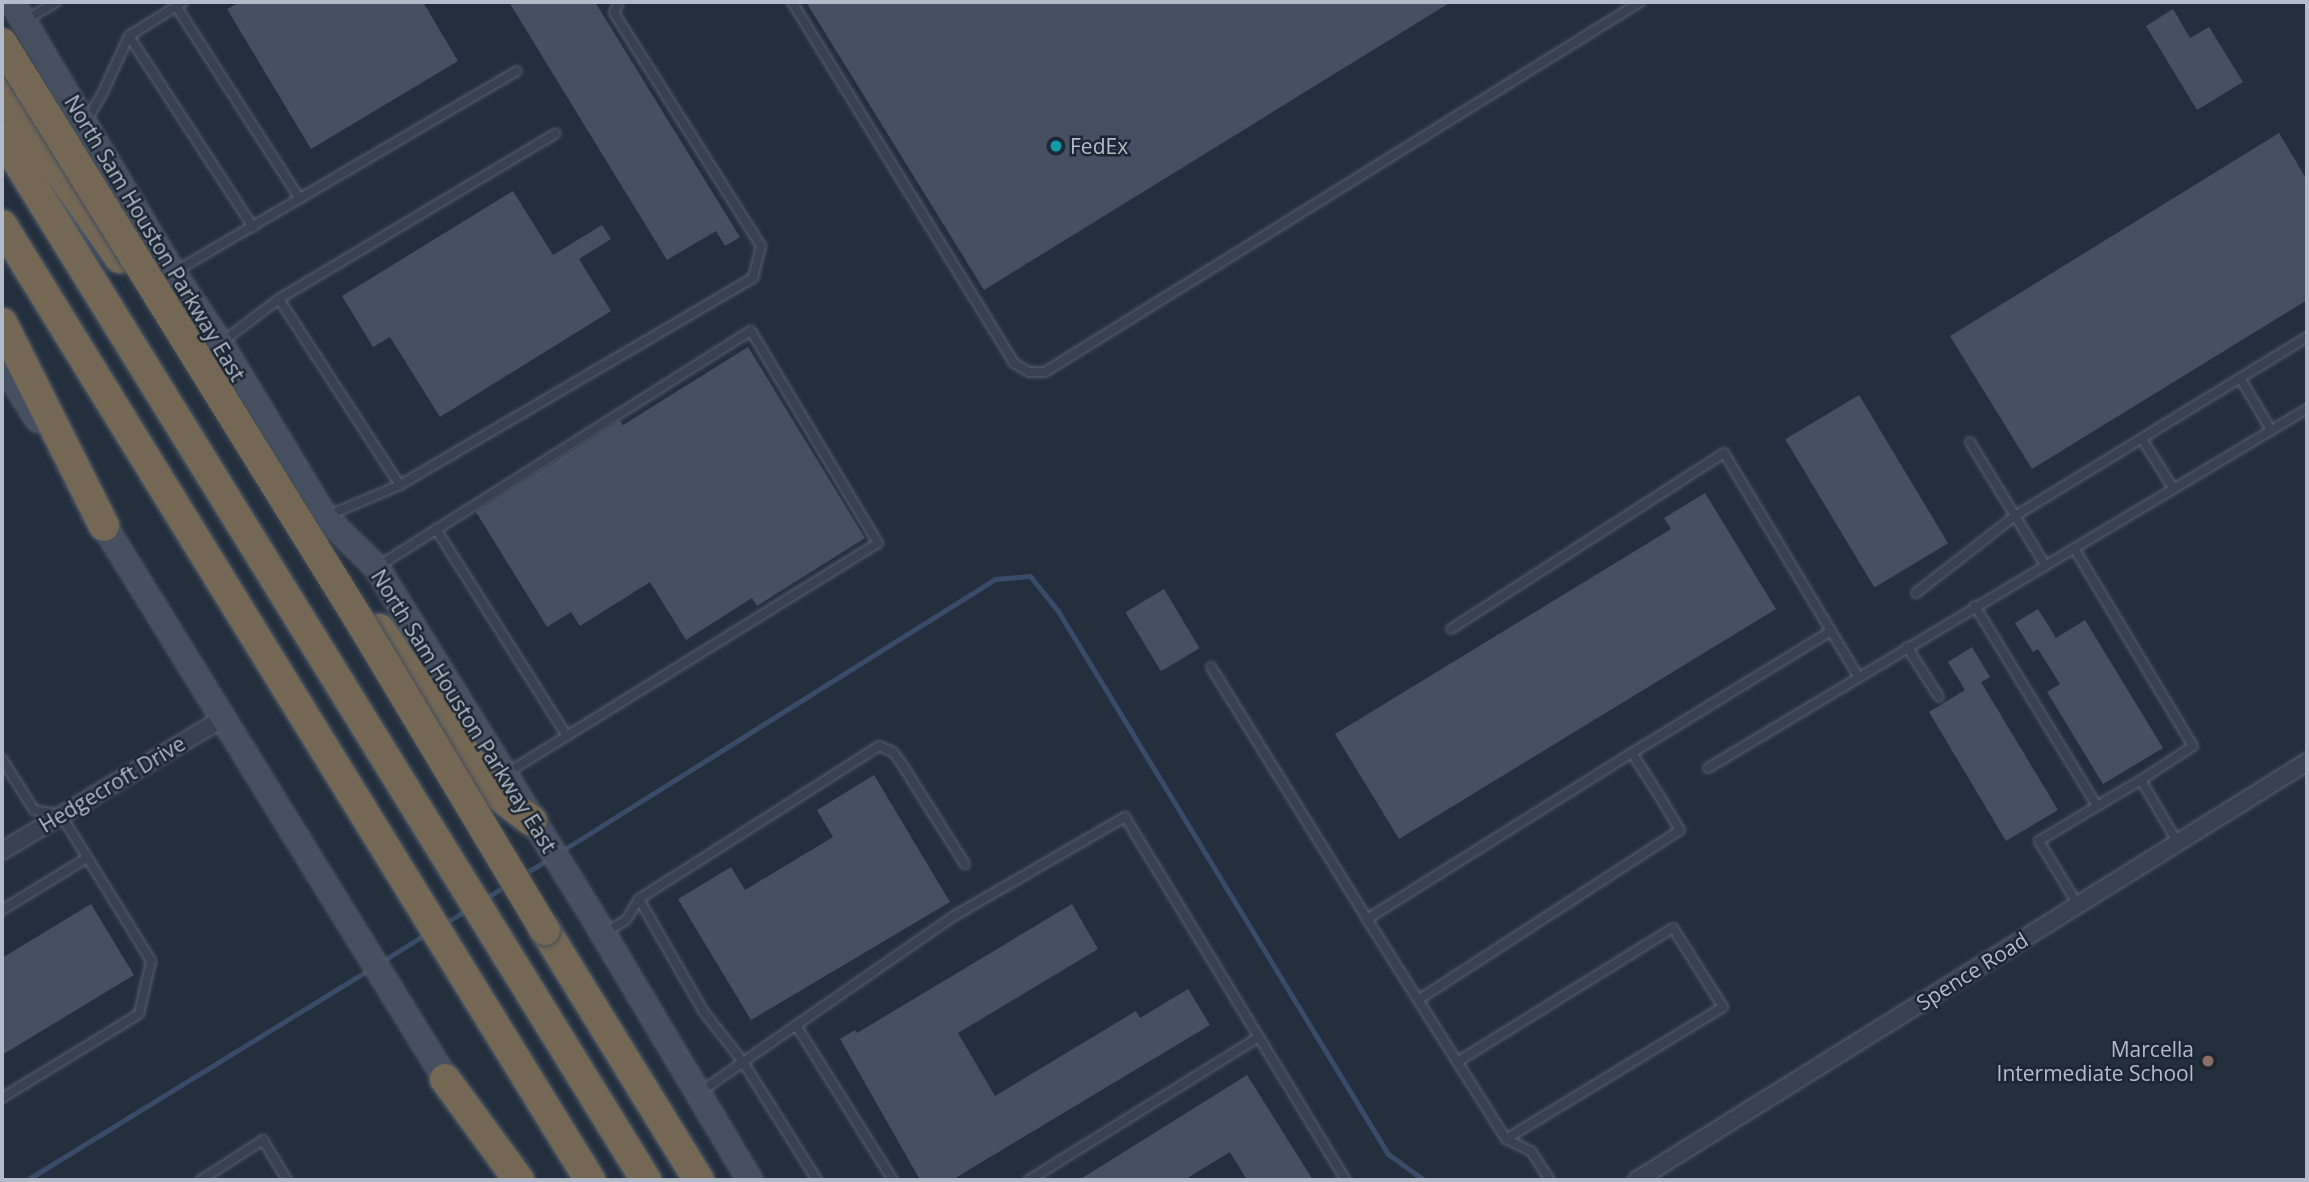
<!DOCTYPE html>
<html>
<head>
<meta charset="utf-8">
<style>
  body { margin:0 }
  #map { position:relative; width:2309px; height:1182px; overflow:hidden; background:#242f3e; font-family:"Open Sans",sans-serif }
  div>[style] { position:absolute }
  .stream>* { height:5px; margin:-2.5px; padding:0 2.5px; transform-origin:2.5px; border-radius:2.5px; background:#394c67 }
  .building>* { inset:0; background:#455162; transform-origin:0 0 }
  .roads { filter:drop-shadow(0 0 2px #565f6c) drop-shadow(0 0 2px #565f6c) }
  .lane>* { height:8px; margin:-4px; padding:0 4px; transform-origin:4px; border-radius:4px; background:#38414e }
  .street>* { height:16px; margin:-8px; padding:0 8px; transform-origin:8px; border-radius:8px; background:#38414e }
  .secondary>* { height:23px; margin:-11.5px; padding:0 11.5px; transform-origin:11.5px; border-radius:11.5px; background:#465061 }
  .highway>* { height:30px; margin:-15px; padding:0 15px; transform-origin:15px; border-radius:15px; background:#746855 }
  .bridges { filter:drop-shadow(0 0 2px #434c59) drop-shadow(0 0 2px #434c59) }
  .highway-bridge>* { height:30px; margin:-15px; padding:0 15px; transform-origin:15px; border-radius:15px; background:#746855 }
  .dots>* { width:19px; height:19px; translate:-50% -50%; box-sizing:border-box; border:4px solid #1d2633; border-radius:50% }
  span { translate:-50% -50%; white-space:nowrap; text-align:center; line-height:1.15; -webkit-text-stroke:5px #1d2633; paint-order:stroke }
  .poi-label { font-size:21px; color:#b4bcc9 }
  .left { translate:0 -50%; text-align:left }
  .right { translate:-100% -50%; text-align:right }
  .street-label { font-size:21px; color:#b4bcc9 }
  .frame { position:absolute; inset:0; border:4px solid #b4bcc9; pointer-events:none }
</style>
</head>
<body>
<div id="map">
  <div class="stream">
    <div style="left:560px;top:852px;width:514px;rotate:-32.11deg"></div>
    <div style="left:995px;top:579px;width:35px;rotate:-5deg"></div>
    <div style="left:1030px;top:576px;width:45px;rotate:51.3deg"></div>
    <div style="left:1058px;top:611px;width:635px;rotate:58.71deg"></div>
    <div style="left:1388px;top:1154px;width:44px;rotate:35.8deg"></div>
    <div style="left:524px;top:874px;width:29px;rotate:-31deg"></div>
    <div style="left:483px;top:900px;width:28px;rotate:-32deg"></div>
    <div style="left:444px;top:924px;width:28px;rotate:-32deg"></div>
    <div style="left:381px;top:962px;width:53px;rotate:-31.9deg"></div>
    <div style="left:27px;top:1180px;width:403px;rotate:-31.6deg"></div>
  </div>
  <div class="building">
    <div style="clip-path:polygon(240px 2px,423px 2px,458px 61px,311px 149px,227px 9px)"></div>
    <div style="clip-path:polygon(509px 2px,595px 2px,740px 237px,725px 246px,716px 231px,667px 260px)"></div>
    <div style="clip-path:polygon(806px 2px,1451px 2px,984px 290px)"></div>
    <div style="clip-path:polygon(2173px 9px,2190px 38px,2209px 27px,2243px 82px,2197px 110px,2146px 26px)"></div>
    <div style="clip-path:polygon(2279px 133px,2307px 180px,2307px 300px,2032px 469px,1950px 336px)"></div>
    <div style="clip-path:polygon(513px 191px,553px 255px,602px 225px,611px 239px,579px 259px,611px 311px,440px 417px,390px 337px,373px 347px,342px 296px)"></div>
    <div style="clip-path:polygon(748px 347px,865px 538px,757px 606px,752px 598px,686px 640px,650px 582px,580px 626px,571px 612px,547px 627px,476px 512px,620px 421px,623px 425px)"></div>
    <div style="left:1859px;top:395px;width:173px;height:86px;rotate:59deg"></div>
    <div style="clip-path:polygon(1705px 493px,1776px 609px,1399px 839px,1335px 734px,1671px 529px,1664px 518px)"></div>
    <div style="left:1164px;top:589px;width:69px;height:45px;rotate:59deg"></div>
    <div style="clip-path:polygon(2038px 609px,2056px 638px,2085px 620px,2163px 748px,2103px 784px,2047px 692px,2060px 684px,2038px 649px,2033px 652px,2015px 623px)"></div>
    <div style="clip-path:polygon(1972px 647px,1990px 677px,1981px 682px,2058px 810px,2006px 841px,1929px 712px,1965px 690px,1948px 662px)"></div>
    <div style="clip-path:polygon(874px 775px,950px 902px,751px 1020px,678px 899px,731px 867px,745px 890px,833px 837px,817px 810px)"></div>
    <div style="clip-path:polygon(91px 904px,134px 975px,2px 1055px,2px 958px)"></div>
    <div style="clip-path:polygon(1072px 904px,1098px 949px,958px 1033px,995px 1096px,1136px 1011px,1140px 1018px,1188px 989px,1210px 1025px,952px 1180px,920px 1180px,840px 1039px,855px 1030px,857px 1033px)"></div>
    <div style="clip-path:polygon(1247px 1075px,1313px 1180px,1247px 1180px,1230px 1152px,1184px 1180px,1079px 1180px)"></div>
  </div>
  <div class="roads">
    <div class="lane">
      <div style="left:792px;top:2px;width:424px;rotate:58.4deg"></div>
      <div style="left:1014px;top:363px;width:17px;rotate:31deg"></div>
      <div style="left:1029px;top:372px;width:16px"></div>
      <div style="left:1045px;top:372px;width:701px;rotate:-31.88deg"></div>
      <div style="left:176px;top:6px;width:229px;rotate:57.3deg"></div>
      <div style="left:26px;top:20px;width:35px;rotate:-31deg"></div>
      <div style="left:129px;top:36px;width:228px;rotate:57deg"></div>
      <div style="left:87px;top:120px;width:34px;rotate:-60deg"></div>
      <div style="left:104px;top:90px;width:60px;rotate:-65.2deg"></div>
      <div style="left:129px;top:36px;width:64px;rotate:-32.2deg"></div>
      <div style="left:176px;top:271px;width:395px;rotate:-30.4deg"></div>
      <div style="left:279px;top:299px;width:222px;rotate:57deg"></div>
      <div style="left:222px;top:342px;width:71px;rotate:-37deg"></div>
      <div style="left:279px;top:299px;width:322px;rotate:-30.9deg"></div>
      <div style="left:2240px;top:378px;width:61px;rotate:59.2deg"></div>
      <div style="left:2142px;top:439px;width:58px;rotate:57.7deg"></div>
      <div style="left:1970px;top:442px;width:144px;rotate:58.6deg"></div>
      <div style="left:327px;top:516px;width:79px;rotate:-23deg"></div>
      <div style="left:400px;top:485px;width:409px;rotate:-30.4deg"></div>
      <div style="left:753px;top:278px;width:33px;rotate:-76deg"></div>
      <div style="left:761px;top:246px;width:275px;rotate:-122.2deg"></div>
      <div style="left:614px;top:13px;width:12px;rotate:-66deg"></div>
      <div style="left:436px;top:529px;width:245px;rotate:57.7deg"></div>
      <div style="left:2074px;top:548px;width:231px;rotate:59deg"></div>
      <div style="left:2193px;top:746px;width:62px;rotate:146.8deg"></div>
      <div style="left:2141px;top:780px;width:73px;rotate:59.6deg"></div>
      <div style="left:377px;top:567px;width:442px;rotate:-32.3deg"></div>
      <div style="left:751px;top:331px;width:247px;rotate:59.1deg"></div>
      <div style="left:878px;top:543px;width:438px;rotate:148.2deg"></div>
      <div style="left:1916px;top:593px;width:125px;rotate:-37.9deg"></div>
      <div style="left:2015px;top:516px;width:342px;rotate:-31.5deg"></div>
      <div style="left:1975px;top:606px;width:234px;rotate:58.6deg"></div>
      <div style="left:2097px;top:806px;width:51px;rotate:-30.6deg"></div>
      <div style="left:1451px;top:629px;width:325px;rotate:-32.8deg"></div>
      <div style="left:1724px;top:453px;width:208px;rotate:59deg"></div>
      <div style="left:1831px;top:631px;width:233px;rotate:148.5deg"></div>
      <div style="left:1831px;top:631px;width:52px;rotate:59deg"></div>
      <div style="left:1907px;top:647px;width:59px;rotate:57.4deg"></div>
      <div style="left:1211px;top:667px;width:296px;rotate:58.2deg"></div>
      <div style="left:1367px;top:919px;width:313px;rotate:-32.1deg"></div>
      <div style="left:1632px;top:753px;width:52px;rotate:57.5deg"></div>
      <div style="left:1660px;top:797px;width:39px;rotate:59deg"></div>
      <div style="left:1680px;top:830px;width:312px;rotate:147deg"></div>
      <div style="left:2px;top:759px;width:60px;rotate:57.9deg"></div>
      <div style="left:34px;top:810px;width:27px;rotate:10deg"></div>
      <div style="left:61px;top:815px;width:172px;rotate:58.3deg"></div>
      <div style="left:151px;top:961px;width:54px;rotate:102.8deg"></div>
      <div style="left:139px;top:1014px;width:161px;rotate:148.5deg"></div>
      <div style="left:1708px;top:768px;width:698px;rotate:-30.94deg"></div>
      <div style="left:639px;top:899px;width:130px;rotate:60.1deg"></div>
      <div style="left:704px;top:1012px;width:63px;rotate:52deg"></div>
      <div style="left:743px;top:1062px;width:257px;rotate:-34.7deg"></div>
      <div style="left:954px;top:916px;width:198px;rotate:-30.1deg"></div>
      <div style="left:1125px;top:817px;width:425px;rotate:58.7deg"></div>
      <div style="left:2078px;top:905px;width:75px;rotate:-121.4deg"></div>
      <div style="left:2039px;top:841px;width:68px;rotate:-31.1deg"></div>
      <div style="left:2px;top:910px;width:100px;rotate:-31.5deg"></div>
      <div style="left:1367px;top:919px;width:260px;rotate:57.7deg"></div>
      <div style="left:1506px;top:1139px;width:28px;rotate:26deg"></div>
      <div style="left:1531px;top:1151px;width:35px;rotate:57deg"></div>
      <div style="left:606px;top:932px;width:23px;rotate:-31deg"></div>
      <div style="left:626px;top:920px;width:25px;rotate:-58deg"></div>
      <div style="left:639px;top:899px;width:285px;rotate:-32.5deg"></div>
      <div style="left:879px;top:746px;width:15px;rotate:23deg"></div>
      <div style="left:893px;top:752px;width:17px;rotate:54deg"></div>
      <div style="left:903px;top:766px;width:116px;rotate:57.7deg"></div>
      <div style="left:796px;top:1025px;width:183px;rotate:58deg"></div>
      <div style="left:1457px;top:1062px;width:254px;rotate:-31.8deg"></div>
      <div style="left:1673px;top:928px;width:93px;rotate:57.7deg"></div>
      <div style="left:1723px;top:1007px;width:254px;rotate:148.7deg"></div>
      <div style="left:699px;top:1093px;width:54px;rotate:-35.2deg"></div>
      <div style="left:743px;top:1062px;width:139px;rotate:57.9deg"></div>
      <div style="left:201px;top:1180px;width:74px;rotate:-32.8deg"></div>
      <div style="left:263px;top:1140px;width:47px;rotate:59deg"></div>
      <div style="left:1029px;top:1180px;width:271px;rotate:-31.9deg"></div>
    </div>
    <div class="street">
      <div style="left:2px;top:851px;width:258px;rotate:-31deg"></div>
      <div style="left:1637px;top:1180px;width:790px;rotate:-31.96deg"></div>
    </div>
    <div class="secondary">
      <div style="left:12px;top:2px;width:315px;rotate:59.3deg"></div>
      <div style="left:173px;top:273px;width:84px;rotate:56.1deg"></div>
      <div style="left:220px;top:343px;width:203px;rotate:58.9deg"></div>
      <div style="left:325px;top:517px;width:71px;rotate:44.4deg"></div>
      <div style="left:376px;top:567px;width:400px;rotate:58.2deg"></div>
      <div style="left:587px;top:907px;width:318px;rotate:59.2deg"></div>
      <div style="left:2px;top:363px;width:66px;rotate:58deg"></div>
      <div style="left:96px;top:513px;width:679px;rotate:58.3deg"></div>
    </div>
    <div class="highway">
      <div style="left:2px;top:89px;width:206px;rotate:55.1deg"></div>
      <div style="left:2px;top:136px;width:1227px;rotate:58.33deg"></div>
      <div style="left:2px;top:225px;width:1122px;rotate:58.38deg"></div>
      <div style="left:2px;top:323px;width:227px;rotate:63.3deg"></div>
      <div style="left:379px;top:629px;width:196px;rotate:55.2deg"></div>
      <div style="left:491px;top:790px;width:51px;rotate:37.1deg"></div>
      <div style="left:545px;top:930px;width:294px;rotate:58.4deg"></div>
      <div style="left:445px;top:1079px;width:125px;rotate:53.8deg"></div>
    </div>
  </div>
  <div class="bridges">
    <div class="highway-bridge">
      <div style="left:2px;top:43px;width:676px;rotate:58.24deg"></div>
      <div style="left:358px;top:618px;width:364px;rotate:59.1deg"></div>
    </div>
  </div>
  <div class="dots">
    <div style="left:1056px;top:146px;background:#0f9aa8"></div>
    <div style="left:2208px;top:1061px;background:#8d6e63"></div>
  </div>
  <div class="poi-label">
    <span class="left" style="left:1070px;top:146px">FedEx</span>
    <span class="right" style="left:2194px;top:1061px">Marcella<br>Intermediate School</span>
  </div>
  <div class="street-label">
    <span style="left:155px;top:238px;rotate:59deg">North Sam Houston Parkway East</span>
    <span style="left:464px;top:711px;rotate:58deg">North Sam Houston Parkway East</span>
    <span style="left:112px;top:784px;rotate:-31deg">Hedgecroft Drive</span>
    <span style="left:1972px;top:971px;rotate:-32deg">Spence Road</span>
  </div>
  <div class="frame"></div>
</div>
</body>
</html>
